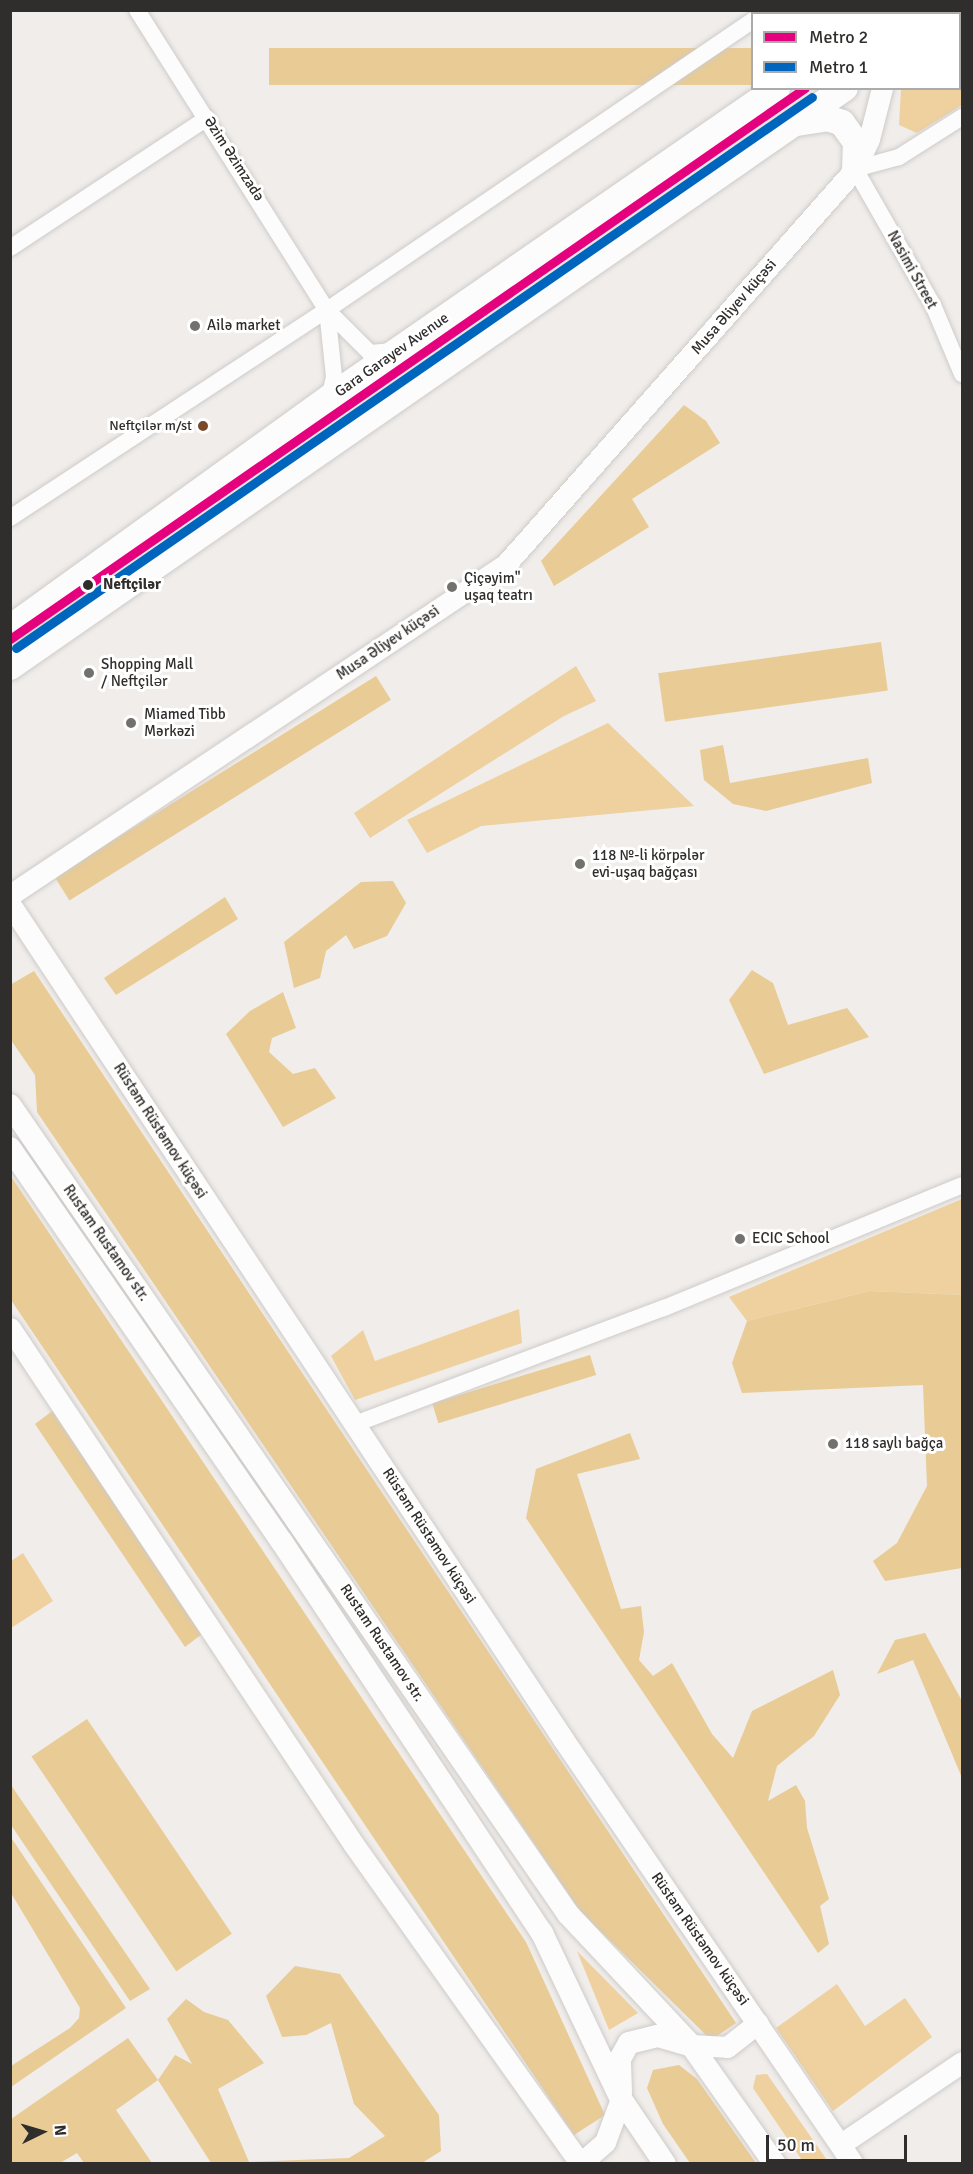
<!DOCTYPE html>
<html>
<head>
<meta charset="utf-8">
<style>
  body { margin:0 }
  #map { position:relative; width:973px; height:2174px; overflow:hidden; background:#f0edea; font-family:Signika,sans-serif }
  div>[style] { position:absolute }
  .green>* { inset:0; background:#eed19e }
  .forest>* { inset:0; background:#e9cb95; transform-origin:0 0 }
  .roads { filter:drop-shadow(0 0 2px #cecbc9) drop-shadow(0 0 2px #cecbc9) }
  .minor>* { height:16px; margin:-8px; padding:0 8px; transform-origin:8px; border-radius:8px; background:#fdfcfc }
  .tertiary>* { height:21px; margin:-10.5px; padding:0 10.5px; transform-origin:10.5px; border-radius:10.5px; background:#fdfcfc }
  .secondary>* { height:22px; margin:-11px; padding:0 11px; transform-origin:11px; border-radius:11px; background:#fdfcfc }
  .primary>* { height:26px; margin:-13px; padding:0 13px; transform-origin:13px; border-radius:13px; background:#fdfcfc }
  .metro-1>* { height:9px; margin:-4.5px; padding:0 4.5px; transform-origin:4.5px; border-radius:4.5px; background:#e5007d }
  .metro-2>* { height:9px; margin:-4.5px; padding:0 4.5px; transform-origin:4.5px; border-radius:4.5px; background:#0065bd }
  .dots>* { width:16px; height:16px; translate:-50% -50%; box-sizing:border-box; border:3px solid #fff; border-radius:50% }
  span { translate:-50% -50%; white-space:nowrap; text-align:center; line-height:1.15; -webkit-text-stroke:6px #fff; paint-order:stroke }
  .bus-label { font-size:14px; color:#302e2c }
  .right { translate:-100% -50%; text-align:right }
  .street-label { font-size:15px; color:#302e2c }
  .poi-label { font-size:15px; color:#302e2c }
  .left { translate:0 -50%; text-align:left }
  .stop-label { font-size:15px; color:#302e2c; font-weight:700 }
  .frame { position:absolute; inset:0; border:12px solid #302e2c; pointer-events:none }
  .legend { position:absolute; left:751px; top:12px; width:210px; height:78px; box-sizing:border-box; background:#fff; border:2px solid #acabab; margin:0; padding:8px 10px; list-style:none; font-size:18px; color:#302e2c }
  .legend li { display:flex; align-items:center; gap:12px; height:30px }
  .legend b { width:30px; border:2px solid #acabab }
  .north { position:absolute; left:12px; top:2102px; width:60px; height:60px; -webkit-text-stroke:4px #fff; paint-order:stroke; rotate:85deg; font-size:16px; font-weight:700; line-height:24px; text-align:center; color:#302e2c }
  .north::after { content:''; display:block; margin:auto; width:21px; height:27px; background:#302e2c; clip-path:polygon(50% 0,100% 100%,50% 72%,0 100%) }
  .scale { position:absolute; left:766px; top:2135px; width:141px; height:27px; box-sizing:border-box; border:3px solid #302e2c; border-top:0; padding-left:8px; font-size:18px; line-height:21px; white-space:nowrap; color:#302e2c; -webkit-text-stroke:4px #fff; paint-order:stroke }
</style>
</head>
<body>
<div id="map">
  <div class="green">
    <div style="clip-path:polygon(962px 30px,962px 105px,917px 133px,899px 125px,901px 89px,960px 88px)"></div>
    <div style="clip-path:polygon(576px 666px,596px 701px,564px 716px,370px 838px,354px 813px)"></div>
    <div style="clip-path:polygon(608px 723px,694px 806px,481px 826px,427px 853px,407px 820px)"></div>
    <div style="clip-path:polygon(962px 1199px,962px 1295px,870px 1291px,747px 1321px,729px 1297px)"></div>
    <div style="clip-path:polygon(519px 1309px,522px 1343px,355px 1400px,331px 1356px,363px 1330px,375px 1361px)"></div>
    <div style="clip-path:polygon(23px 1553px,53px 1601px,11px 1628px,11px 1561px)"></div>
    <div style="clip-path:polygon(577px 1951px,638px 2013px,609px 2030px)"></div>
    <div style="clip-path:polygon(837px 1984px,865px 2026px,905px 1998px,932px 2037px,833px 2111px,776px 2028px)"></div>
    <div style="clip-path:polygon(767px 2074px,829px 2163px,804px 2163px,753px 2088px,756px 2075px)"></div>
  </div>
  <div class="forest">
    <div style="left:752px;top:48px;width:37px;height:483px;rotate:90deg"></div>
    <div style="clip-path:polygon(684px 405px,706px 421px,720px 443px,632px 499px,649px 527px,554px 586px,541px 561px)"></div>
    <div style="left:881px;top:642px;width:49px;height:225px;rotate:82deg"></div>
    <div style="left:376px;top:676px;width:28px;height:379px;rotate:58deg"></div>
    <div style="clip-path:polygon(723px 745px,730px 783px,868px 758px,872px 783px,766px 811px,733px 804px,704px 780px,700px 750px)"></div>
    <div style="clip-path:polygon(393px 881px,406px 903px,387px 936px,354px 949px,346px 935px,326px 951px,320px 978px,294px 988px,284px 942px,361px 882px)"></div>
    <div style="clip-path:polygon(225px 897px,238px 919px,116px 995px,104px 978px)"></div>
    <div style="clip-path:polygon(752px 970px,773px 983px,788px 1025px,847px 1008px,869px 1037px,764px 1074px,729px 1000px)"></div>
    <div style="clip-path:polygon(34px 971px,736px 2023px,711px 2040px,580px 1911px,37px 1112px,35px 1075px,11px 1040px,10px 985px)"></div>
    <div style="clip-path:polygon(283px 992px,296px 1028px,272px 1038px,269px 1052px,293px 1074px,315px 1068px,336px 1098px,283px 1127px,226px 1034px,250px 1011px)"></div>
    <div style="clip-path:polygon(10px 1175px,526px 1942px,605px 2115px,574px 2135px,11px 1300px)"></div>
    <div style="clip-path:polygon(870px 1291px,962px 1295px,962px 1568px,885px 1581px,873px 1561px,897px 1543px,927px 1486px,923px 1385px,742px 1393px,732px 1363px,747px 1321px)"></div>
    <div style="left:590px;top:1355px;width:21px;height:165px;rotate:73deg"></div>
    <div style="clip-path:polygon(55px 1409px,202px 1634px,185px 1647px,35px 1424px)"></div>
    <div style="clip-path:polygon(630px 1433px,640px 1459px,577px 1474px,621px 1609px,641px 1606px,644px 1632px,639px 1660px,653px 1676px,672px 1663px,712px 1734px,733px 1758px,752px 1711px,833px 1670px,840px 1695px,814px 1736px,777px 1766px,768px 1801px,796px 1785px,805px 1801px,807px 1828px,829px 1899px,820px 1906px,829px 1944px,818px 1953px,526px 1518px,536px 1469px)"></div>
    <div style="clip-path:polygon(925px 1633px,962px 1701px,962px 1778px,913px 1660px,877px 1674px,895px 1640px)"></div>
    <div style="left:87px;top:1719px;width:259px;height:67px;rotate:56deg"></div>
    <div style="clip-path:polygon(10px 1785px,11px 1785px,150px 1989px,130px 2001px,11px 1825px)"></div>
    <div style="clip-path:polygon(10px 1836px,126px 2008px,11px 2087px,11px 2066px,70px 2028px,79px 2018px,80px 2008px,11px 1893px)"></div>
    <div style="clip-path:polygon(295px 1966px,340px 1974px,439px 2115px,441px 2151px,422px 2163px,211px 2163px,158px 2080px,116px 2110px,152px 2163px,84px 2163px,77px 2153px,60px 2163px,11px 2163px,11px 2119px,128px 2038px,158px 2080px,175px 2055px,192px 2064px,167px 2019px,186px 1999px,204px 2012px,228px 2020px,264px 2063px,218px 2089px,249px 2162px,349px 2158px,385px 2136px,354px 2104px,331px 2023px,306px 2035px,282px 2037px,266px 1996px)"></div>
    <div style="clip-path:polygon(679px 2065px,697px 2079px,756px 2163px,690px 2163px,663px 2124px,647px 2088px,653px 2070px)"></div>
  </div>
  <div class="roads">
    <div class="minor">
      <div style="left:137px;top:10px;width:355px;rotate:57.7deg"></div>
      <div style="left:327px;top:310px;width:61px;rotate:45deg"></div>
      <div style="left:370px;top:353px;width:24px;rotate:-5deg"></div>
      <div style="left:764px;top:14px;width:6px;rotate:-45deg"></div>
      <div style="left:962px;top:117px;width:75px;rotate:147.6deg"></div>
      <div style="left:899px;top:157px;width:46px;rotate:164.7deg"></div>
      <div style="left:855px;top:169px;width:157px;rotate:60.2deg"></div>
      <div style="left:933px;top:305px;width:75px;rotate:67.2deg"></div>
      <div style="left:10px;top:248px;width:236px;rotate:-33.4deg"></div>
      <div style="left:327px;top:310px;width:67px;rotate:84deg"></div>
      <div style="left:334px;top:377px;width:22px;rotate:103deg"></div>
      <div style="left:10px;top:518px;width:379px;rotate:-33.3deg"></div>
      <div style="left:327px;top:310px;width:514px;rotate:-34.22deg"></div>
      <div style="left:355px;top:1424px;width:330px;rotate:-20.6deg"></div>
      <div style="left:664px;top:1308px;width:322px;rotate:-22.4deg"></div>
    </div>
    <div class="tertiary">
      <div style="left:865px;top:10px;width:4px;rotate:63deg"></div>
      <div style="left:10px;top:895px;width:596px;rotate:-33.72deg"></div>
      <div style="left:506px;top:564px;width:527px;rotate:-48.54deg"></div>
      <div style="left:855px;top:169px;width:33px;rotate:-65deg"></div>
      <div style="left:869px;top:139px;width:53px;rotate:-75.7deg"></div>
      <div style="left:10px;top:904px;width:1002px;rotate:56.48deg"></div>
      <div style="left:563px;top:1739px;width:515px;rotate:55.69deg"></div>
      <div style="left:10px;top:1328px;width:621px;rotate:56.36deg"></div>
      <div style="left:354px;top:1845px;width:392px;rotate:54.6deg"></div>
      <div style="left:691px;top:2045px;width:36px;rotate:3deg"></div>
      <div style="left:727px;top:2047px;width:39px;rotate:-38deg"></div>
      <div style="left:841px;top:2144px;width:146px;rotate:-34.1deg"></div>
      <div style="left:581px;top:2163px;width:32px;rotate:-41deg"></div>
      <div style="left:605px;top:2142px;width:46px;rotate:-69.6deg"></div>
    </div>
    <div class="secondary">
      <div style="left:10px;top:1105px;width:983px;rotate:55.4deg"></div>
      <div style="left:568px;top:1914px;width:180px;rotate:46.8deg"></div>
      <div style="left:691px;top:2045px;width:146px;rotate:54.8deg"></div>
      <div style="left:10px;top:1148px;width:479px;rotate:55.4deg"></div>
      <div style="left:282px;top:1542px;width:470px;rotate:56.4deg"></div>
      <div style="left:542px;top:1933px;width:184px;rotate:64.6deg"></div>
      <div style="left:621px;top:2099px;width:78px;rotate:55.9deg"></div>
      <div style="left:621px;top:2092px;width:33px;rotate:-92deg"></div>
      <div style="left:620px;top:2059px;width:18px;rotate:-61deg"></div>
      <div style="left:629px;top:2043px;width:30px;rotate:-14deg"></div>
      <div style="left:658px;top:2036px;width:32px;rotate:16deg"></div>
    </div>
    <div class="primary">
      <div style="left:885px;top:14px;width:6px;rotate:-39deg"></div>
      <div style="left:957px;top:14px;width:6px;rotate:-45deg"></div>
      <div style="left:797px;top:123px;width:30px;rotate:-9deg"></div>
      <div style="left:827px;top:118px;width:16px;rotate:18deg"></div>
      <div style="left:842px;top:123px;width:24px;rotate:54deg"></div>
      <div style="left:856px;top:142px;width:27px;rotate:92deg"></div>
      <div style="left:10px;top:628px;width:393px;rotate:-35.8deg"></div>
      <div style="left:329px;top:398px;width:545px;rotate:-34.68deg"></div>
      <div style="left:10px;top:667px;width:1016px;rotate:-34.74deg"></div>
    </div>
  </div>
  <div class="metro-1">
    <div style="left:10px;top:639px;width:967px;rotate:-34.73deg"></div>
  </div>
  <div class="metro-2">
    <div style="left:16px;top:648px;width:968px;rotate:-34.69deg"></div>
  </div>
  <div class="dots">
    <div style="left:195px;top:326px;background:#73716e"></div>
    <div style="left:203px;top:426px;background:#7a4b2a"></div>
    <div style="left:88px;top:585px;background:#302e2c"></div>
    <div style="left:452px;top:587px;background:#73716e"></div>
    <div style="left:89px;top:673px;background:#73716e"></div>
    <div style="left:131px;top:723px;background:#73716e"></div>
    <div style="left:580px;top:864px;background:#73716e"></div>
    <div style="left:740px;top:1239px;background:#73716e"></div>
    <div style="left:833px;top:1444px;background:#73716e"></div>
  </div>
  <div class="bus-label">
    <span class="right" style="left:192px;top:426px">Neftçilər m/st</span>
  </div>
  <div class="street-label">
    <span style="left:234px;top:159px;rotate:57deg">Əzim Əzimzadə</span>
    <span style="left:912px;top:270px;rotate:61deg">Nasimi Street</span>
    <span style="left:734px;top:307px;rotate:-49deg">Musa Əliyev küçəsi</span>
    <span style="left:392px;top:355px;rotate:-35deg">Gara Garayev Avenue</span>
    <span style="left:388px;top:643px;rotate:-34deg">Musa Əliyev küçəsi</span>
    <span style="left:160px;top:1131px;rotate:57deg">Rüstəm Rüstəmov küçəsi</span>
    <span style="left:106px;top:1243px;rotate:55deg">Rustam Rustamov str.</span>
    <span style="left:429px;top:1536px;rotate:57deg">Rüstəm Rüstəmov küçəsi</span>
    <span style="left:382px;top:1643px;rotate:56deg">Rustam Rustamov str.</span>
    <span style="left:700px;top:1939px;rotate:55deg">Rüstəm Rüstəmov küçəsi</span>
  </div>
  <div class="poi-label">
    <span class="left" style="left:207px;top:326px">Ailə market</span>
    <span class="left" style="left:464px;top:587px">Çiçəyim"<br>uşaq teatrı</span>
    <span class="left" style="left:101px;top:673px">Shopping Mall<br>/ Neftçilәr</span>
    <span class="left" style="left:144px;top:723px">Miamed Tibb<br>Mərkəzi</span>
    <span class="left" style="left:592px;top:864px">118 №-li körpələr<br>evi-uşaq bağçası</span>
    <span class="left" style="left:752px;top:1239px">ECIC School</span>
    <span class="left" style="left:845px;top:1444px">118 saylı bağça</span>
  </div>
  <div class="stop-label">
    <span class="left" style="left:103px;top:585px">Neftçilər</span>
  </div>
  <div class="frame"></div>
  <ul class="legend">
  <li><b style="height:8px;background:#e5007d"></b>Metro 2</li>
  <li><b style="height:8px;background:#0065bd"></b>Metro 1</li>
  </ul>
  <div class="north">N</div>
  <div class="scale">50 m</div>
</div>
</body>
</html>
